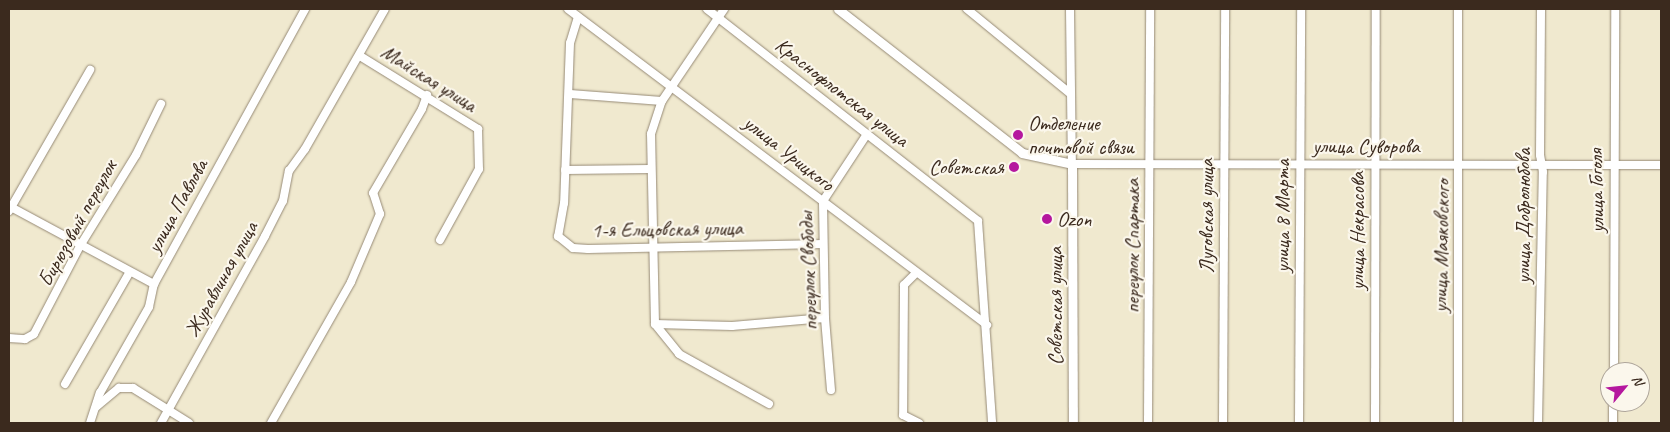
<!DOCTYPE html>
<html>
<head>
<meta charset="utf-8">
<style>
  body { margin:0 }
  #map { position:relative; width:1670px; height:432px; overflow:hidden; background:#f0e9cf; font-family:Caveat,sans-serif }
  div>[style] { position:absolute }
  .roads { filter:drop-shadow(0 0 1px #968a76) drop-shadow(0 0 1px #968a76) }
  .minor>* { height:8px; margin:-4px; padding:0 4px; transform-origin:4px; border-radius:4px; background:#fff }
  .tertiary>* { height:9px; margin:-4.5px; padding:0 4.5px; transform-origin:4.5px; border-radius:4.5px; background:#fff }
  .dots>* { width:14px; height:14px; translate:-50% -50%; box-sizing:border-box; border:2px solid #fbf7ec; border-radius:50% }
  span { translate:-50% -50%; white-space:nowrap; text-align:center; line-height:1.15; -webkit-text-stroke:4.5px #fbf7ec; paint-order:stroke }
  .street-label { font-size:21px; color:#3b2a1e }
  .poi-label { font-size:21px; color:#3b2a1e }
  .left { translate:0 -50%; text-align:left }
  .right { translate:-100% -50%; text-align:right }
  .frame { position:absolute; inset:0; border:10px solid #3b2a1e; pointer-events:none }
  .north { position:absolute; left:1600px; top:362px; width:50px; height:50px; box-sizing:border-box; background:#fbf7ec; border:1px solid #aea59a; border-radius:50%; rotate:62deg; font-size:14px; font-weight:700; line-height:20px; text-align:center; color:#3b2a1e }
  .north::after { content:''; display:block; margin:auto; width:18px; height:22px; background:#b5179e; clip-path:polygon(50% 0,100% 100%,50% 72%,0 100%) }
</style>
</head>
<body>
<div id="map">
  <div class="roads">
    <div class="minor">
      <div style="left:568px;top:9px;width:525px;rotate:37.02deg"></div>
      <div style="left:707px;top:9px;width:344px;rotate:38deg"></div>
      <div style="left:978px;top:221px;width:202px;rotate:86deg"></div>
      <div style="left:967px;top:9px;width:134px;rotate:39.3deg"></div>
      <div style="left:1070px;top:9px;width:155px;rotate:89.3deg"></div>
      <div style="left:1072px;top:164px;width:589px;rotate:0.1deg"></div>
      <div style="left:578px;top:17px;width:27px;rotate:107deg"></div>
      <div style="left:570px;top:43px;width:160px;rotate:92.1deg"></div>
      <div style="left:564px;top:203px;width:34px;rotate:100deg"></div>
      <div style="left:558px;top:236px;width:19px;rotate:39deg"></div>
      <div style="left:573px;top:248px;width:15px;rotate:4deg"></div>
      <div style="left:588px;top:249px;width:235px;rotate:-1.2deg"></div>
      <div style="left:360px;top:56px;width:139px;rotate:31.7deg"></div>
      <div style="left:478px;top:129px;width:40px;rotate:88.6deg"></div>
      <div style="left:479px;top:169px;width:81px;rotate:118.8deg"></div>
      <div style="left:570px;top:94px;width:92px;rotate:4.4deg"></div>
      <div style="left:565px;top:170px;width:85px;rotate:-0.7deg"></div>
      <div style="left:9px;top:206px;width:165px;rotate:28.3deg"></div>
      <div style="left:9px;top:211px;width:163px;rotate:-60.1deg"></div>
      <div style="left:916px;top:273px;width:17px;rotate:135deg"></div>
      <div style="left:904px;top:285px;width:130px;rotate:90.4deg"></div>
      <div style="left:903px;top:415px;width:18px;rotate:27deg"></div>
      <div style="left:655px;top:324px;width:190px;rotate:-91.2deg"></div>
      <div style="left:651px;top:134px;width:35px;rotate:-72deg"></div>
      <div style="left:662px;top:101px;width:111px;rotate:-56deg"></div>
      <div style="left:655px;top:324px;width:77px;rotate:1.5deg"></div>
      <div style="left:732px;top:326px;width:93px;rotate:-4.9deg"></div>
      <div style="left:655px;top:324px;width:38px;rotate:51deg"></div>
      <div style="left:679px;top:354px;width:103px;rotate:29.1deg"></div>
      <div style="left:9px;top:338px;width:16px;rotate:4deg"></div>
      <div style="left:25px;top:339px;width:10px;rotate:-29deg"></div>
      <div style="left:34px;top:334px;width:99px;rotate:-62.4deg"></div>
      <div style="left:80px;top:246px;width:107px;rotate:-58.4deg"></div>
      <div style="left:136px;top:155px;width:57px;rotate:-63.9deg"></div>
      <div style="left:1614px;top:372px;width:363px;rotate:-89.8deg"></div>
      <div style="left:65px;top:384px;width:128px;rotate:-60deg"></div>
      <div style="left:831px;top:390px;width:72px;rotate:-94.8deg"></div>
      <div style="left:825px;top:318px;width:117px;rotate:-91deg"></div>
      <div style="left:823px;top:201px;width:80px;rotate:-56.7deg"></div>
      <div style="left:96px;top:407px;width:30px;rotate:-40deg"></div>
      <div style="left:119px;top:388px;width:14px"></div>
      <div style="left:133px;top:388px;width:66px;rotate:32deg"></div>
      <div style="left:90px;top:423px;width:32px;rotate:-72deg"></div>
      <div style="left:100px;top:393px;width:99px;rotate:-60.3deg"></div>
      <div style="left:149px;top:307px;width:24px;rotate:-78deg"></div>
      <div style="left:154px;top:284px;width:314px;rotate:-61.2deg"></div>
      <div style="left:161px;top:423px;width:214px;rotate:-60.9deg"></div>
      <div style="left:265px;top:236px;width:39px;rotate:-63deg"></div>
      <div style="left:283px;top:201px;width:31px;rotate:-79deg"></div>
      <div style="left:289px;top:171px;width:27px;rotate:-54deg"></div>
      <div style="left:305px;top:149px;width:161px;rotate:-60.3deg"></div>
      <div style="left:271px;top:423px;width:162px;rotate:-60.4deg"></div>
      <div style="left:351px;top:282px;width:74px;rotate:-66.9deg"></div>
      <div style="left:380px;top:214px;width:22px;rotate:-108deg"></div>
      <div style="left:373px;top:193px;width:97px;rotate:-59.7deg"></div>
      <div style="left:422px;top:109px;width:15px;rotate:-70deg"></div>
      <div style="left:1148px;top:423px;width:414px;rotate:-89.7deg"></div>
      <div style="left:1223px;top:423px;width:414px;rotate:-89.7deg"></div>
      <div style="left:1299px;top:423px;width:414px;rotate:-89.7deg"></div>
      <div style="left:1375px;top:423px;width:414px;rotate:-89.9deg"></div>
      <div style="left:1458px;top:423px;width:414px;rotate:-90deg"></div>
      <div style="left:1538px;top:423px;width:251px;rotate:-88.9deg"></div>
      <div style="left:1543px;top:172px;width:17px;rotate:-100deg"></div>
      <div style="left:1540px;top:155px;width:146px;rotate:-89.6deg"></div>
      <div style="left:1613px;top:423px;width:21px;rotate:-90deg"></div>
    </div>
    <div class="tertiary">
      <div style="left:838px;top:9px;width:234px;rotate:38deg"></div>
      <div style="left:1022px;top:153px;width:51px;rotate:12.4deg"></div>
      <div style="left:1072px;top:164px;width:259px;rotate:89.8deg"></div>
    </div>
  </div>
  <div class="dots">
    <div style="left:1018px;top:135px;background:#b5179e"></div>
    <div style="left:1014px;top:167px;background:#b5179e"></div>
    <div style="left:1047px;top:219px;background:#b5179e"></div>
  </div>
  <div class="street-label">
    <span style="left:429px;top:78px;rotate:32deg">Майская улица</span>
    <span style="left:842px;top:92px;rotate:38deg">Краснофлотская улица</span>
    <span style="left:1366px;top:146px">улица Суворова</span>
    <span style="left:789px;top:153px;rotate:38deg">улица Урицкого</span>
    <span style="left:1596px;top:191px;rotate:-91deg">улица Гоголя</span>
    <span style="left:177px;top:206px;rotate:-61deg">улица Павлова</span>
    <span style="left:1206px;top:216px;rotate:-90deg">Луговская улица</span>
    <span style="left:1282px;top:216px;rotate:-90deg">улица 8 Марта</span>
    <span style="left:1523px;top:216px;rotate:-90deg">улица Добролюбова</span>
    <span style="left:77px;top:223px;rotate:-61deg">Бирюзовый переулок</span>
    <span style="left:667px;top:229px;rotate:-1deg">1-я Ельцовская улица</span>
    <span style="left:1357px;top:231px;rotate:-90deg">улица Некрасова</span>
    <span style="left:1132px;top:246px;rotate:-90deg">переулок Спартака</span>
    <span style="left:1441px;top:246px;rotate:-89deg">улица Маяковского</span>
    <span style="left:808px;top:271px;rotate:-92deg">переулок Свободы</span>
    <span style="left:221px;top:279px;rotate:-61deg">Журавлиная улица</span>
    <span style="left:1055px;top:306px;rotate:-90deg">Советская улица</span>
  </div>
  <div class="poi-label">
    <span class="left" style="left:1028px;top:135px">Отделение<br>почтовой связи</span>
    <span class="right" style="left:1004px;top:167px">Советская</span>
    <span class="left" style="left:1057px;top:219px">Ozon</span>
  </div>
  <div class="frame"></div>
  <div class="north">N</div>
</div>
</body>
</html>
